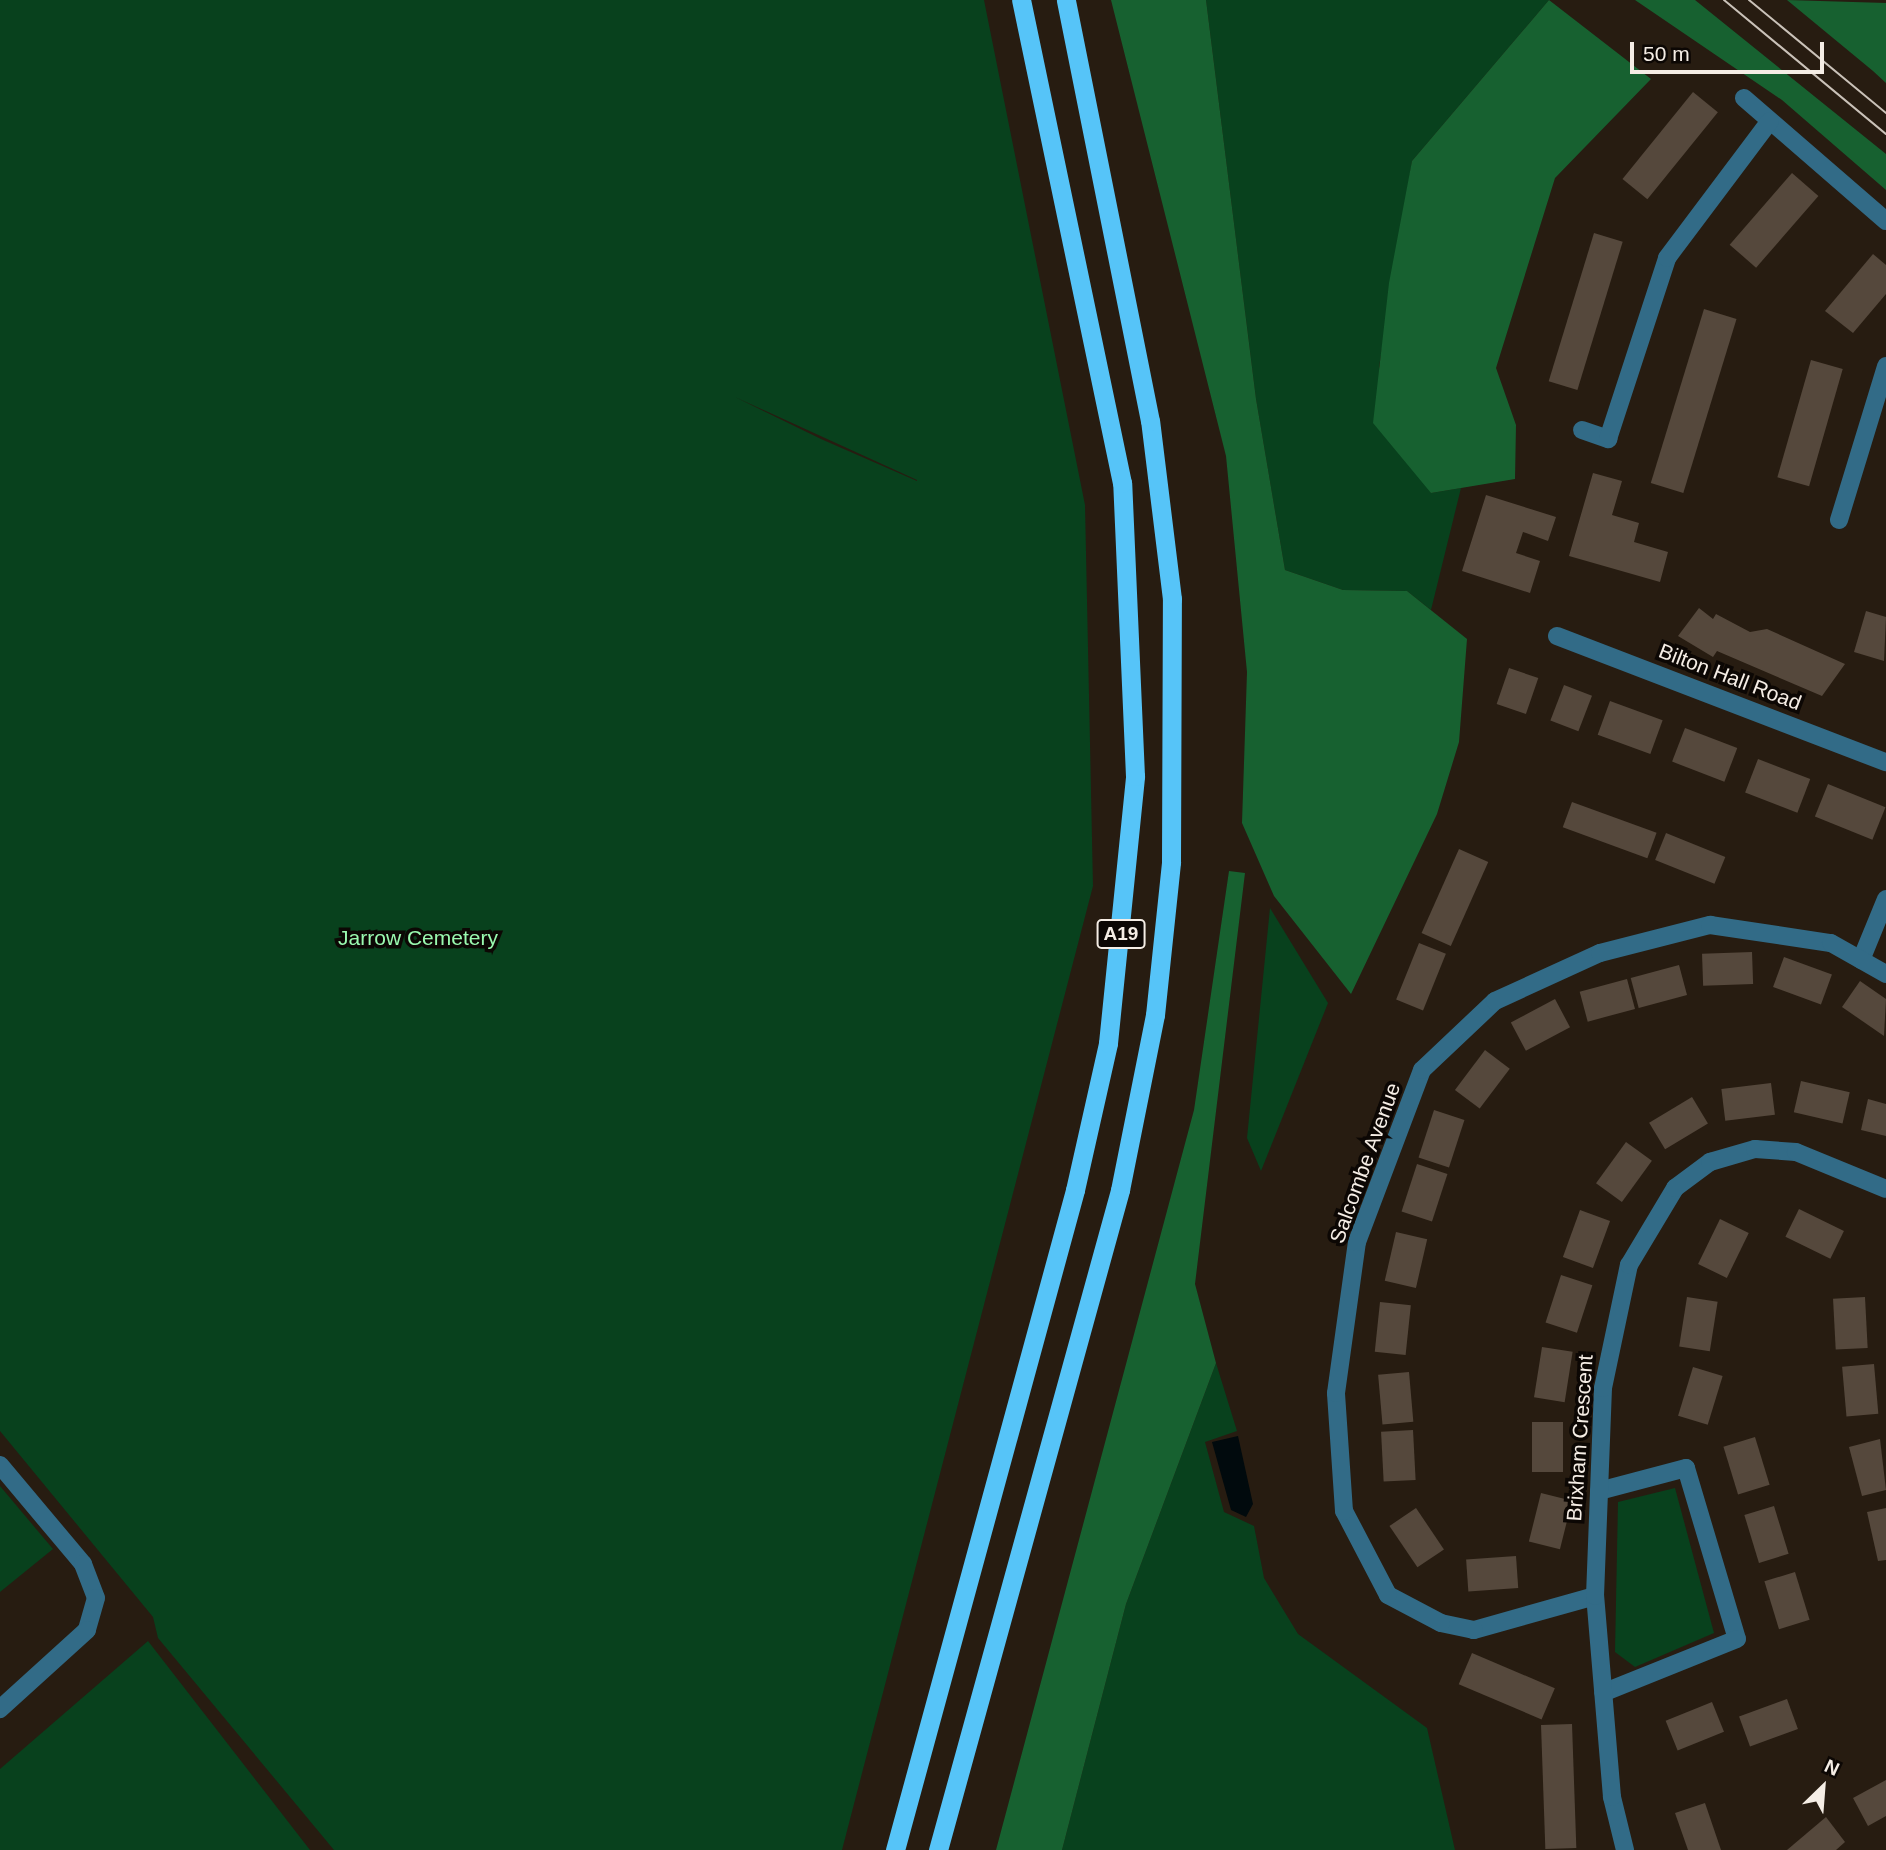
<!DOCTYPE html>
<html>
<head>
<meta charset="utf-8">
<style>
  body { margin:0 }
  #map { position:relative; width:1886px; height:1850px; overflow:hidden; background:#271c11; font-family:Helvetica,sans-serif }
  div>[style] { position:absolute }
  .green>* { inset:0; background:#08411d }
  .forest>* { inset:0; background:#176130 }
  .water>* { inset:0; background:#010a0d }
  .building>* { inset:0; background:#55483c; transform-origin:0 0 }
  .minor>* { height:18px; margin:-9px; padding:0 9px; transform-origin:9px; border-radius:9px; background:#326b87 }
  .trunk>* { height:19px; margin:-9.5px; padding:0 9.5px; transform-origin:9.5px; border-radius:9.5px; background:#56c4f8 }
  .tram>* { height:2px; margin:-1px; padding:0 1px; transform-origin:1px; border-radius:1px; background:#cac2b9 }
  span { translate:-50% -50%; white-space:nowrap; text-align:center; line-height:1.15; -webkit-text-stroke:7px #0c0704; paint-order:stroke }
  .shield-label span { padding:2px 5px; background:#0c0704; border:2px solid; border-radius:5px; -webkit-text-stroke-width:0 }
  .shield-label { font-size:19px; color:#f5ede5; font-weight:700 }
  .street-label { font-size:21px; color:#f5ede5 }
  .park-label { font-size:21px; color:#9afab0 }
  .north { position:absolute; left:1788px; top:1752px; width:70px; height:70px; -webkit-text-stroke:5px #0c0704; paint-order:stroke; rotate:25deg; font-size:19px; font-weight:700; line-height:28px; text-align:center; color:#f5ede5 }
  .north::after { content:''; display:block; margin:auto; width:24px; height:32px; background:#f5ede5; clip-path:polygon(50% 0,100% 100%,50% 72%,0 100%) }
  .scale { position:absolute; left:1630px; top:42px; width:194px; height:32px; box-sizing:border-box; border:4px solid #f5ede5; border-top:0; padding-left:9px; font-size:21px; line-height:24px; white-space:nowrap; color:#f5ede5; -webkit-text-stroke:5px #0c0704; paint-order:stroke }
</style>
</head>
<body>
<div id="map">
  <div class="green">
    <div style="clip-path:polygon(evenodd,0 0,984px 0,1085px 505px,1093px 886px,842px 1850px,334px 1850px,158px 1638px,153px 1617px,0 1431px,0 0,735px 397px,917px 480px,917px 481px,821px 439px,735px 397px)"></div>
    <div style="clip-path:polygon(1206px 0,1549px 0,1412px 161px,1379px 367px,1431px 493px,1461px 488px,1431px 610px,1407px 591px,1343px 590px,1285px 570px,1256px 399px)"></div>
    <div style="clip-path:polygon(1270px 908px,1328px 1003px,1261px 1171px,1247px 1138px)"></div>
    <div style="clip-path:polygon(1216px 1363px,1237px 1431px,1205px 1442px,1224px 1512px,1254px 1526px,1264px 1578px,1298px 1634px,1427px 1728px,1455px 1850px,1062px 1850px,1126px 1604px)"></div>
    <div style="clip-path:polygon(0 1486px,53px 1549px,0 1592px)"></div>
    <div style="clip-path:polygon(1675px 1488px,1714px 1633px,1635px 1667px,1615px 1652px,1618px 1502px)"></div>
    <div style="clip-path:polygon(148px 1641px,310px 1850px,0 1850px,0 1769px)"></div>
  </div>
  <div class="forest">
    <div style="clip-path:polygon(1111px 0,1206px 0,1256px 399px,1285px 570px,1343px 590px,1407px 591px,1467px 639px,1459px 742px,1437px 814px,1351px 994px,1274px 896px,1242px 823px,1247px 672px,1226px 456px)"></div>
    <div style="clip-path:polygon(1549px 0,1651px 79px,1555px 178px,1496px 368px,1516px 425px,1515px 479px,1431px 493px,1373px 423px,1389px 283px,1412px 161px)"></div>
    <div style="clip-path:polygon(1635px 0,1695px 0,1886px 154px,1886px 190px,1782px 100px)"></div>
    <div style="clip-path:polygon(1787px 0,1886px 3px,1886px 83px,1873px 71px)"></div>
    <div style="clip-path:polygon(1229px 871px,1245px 873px,1195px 1284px,1216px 1363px,1126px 1604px,1062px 1850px,996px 1850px,1194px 1110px)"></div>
  </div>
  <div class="water">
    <div style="clip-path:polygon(1238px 1436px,1253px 1504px,1246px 1517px,1231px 1510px,1212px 1442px)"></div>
  </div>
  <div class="building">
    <div style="left:1693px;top:92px;width:32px;height:112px;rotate:39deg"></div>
    <div style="left:1792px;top:173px;width:35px;height:95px;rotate:41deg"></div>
    <div style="left:1594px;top:233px;width:30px;height:155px;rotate:17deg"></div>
    <div style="clip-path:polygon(1873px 254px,1886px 265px,1886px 294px,1853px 333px,1825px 311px)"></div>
    <div style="left:1704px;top:309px;width:34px;height:182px;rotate:17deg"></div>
    <div style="left:1811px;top:360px;width:33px;height:122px;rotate:16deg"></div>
    <div style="clip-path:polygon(1593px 473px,1622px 481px,1612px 515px,1639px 523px,1634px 542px,1668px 552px,1660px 582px,1569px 556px)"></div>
    <div style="clip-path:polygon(1486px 495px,1556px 517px,1548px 541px,1523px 532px,1516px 553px,1540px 561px,1530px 593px,1462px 571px)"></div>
    <div style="clip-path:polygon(1699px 608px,1713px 619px,1716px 614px,1750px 632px,1767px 629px,1845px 664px,1822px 696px,1717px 651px,1713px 657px,1678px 636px)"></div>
    <div style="clip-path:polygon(1866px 611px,1886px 617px,1884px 661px,1854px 652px)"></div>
    <div style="left:1509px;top:668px;width:31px;height:38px;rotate:19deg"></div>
    <div style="left:1564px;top:685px;width:30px;height:38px;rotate:21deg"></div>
    <div style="left:1610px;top:701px;width:56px;height:36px;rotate:20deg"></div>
    <div style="left:1685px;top:728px;width:56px;height:36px;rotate:21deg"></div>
    <div style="left:1758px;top:759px;width:56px;height:36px;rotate:21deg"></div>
    <div style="left:1828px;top:784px;width:62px;height:35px;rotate:22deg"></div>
    <div style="left:1572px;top:802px;width:90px;height:27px;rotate:20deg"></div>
    <div style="left:1666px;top:833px;width:64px;height:29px;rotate:22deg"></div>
    <div style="left:1459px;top:849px;width:32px;height:92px;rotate:24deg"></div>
    <div style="left:1419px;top:943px;width:29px;height:61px;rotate:22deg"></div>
    <div style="left:1752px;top:952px;width:32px;height:50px;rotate:88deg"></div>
    <div style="left:1784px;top:957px;width:51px;height:32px;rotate:20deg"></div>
    <div style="left:1679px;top:965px;width:31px;height:50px;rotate:75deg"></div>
    <div style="left:1627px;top:979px;width:31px;height:49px;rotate:75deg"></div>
    <div style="clip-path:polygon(1860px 981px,1886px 999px,1884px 1036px,1842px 1007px)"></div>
    <div style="left:1555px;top:999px;width:32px;height:50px;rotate:62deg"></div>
    <div style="left:1485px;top:1050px;width:31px;height:50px;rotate:37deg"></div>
    <div style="left:1801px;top:1081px;width:50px;height:32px;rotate:13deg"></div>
    <div style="left:1771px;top:1083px;width:32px;height:50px;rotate:83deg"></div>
    <div style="left:1692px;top:1097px;width:31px;height:50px;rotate:59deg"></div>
    <div style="clip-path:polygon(1868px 1099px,1886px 1104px,1886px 1136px,1861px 1130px)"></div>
    <div style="left:1434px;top:1110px;width:32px;height:50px;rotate:18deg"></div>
    <div style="left:1626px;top:1142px;width:32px;height:51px;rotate:36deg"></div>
    <div style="left:1417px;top:1164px;width:32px;height:50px;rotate:18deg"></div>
    <div style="left:1799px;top:1209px;width:50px;height:31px;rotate:26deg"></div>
    <div style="left:1580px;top:1210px;width:32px;height:50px;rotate:20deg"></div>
    <div style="left:1720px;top:1219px;width:32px;height:50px;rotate:26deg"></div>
    <div style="left:1396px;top:1232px;width:32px;height:50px;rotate:13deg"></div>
    <div style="left:1561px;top:1275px;width:33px;height:50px;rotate:18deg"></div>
    <div style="left:1687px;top:1297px;width:31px;height:50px;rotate:9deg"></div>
    <div style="left:1865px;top:1297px;width:51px;height:32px;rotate:87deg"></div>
    <div style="left:1380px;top:1302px;width:31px;height:50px;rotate:6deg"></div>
    <div style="left:1542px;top:1347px;width:31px;height:51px;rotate:9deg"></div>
    <div style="left:1874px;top:1364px;width:50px;height:32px;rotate:85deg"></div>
    <div style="left:1693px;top:1367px;width:31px;height:51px;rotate:17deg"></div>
    <div style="left:1409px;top:1372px;width:50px;height:31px;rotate:85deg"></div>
    <div style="left:1532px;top:1422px;width:31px;height:50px"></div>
    <div style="left:1413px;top:1430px;width:50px;height:32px;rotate:87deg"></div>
    <div style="left:1755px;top:1437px;width:50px;height:33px;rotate:73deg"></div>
    <div style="clip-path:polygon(1880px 1439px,1886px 1490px,1862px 1496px,1849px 1447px)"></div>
    <div style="left:1541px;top:1493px;width:32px;height:50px;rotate:14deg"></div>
    <div style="left:1774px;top:1506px;width:50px;height:31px;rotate:73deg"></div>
    <div style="left:1416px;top:1508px;width:50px;height:32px;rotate:56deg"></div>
    <div style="clip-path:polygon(1886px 1508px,1886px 1560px,1878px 1561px,1867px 1512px)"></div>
    <div style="left:1516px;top:1556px;width:32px;height:50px;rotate:86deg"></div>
    <div style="left:1795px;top:1572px;width:50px;height:32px;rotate:73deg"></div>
    <div style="left:1472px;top:1653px;width:90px;height:34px;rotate:23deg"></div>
    <div style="left:1787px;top:1699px;width:32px;height:51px;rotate:70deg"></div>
    <div style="left:1712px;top:1702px;width:32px;height:50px;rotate:68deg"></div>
    <div style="left:1572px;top:1724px;width:124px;height:31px;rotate:88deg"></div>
    <div style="clip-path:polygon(1886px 1780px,1886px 1816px,1868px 1826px,1853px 1798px)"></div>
    <div style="clip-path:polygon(1705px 1803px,1721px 1850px,1688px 1850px,1675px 1813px)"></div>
    <div style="clip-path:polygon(1826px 1817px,1845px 1842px,1836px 1850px,1787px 1850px)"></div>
  </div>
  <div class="minor">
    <div style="left:1744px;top:98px;width:188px;rotate:40.9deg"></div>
    <div style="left:1582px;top:430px;width:28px;rotate:19deg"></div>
    <div style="left:1608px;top:439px;width:190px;rotate:-71.9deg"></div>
    <div style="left:1667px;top:258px;width:171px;rotate:-53.1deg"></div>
    <div style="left:1839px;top:520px;width:161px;rotate:-73deg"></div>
    <div style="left:1557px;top:636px;width:352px;rotate:21deg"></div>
    <div style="left:1861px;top:960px;width:66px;rotate:-67.7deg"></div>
    <div style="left:0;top:1465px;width:129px;rotate:50deg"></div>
    <div style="left:83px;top:1564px;width:36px;rotate:69deg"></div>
    <div style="left:96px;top:1598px;width:33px;rotate:106deg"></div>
    <div style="left:87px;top:1630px;width:118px;rotate:137.8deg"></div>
    <div style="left:1599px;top:1491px;width:90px;rotate:-14.8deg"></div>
    <div style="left:1686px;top:1468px;width:178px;rotate:73.4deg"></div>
    <div style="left:1737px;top:1639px;width:144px;rotate:158.1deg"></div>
    <div style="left:1595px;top:1596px;width:126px;rotate:164.3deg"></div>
    <div style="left:1474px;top:1630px;width:34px;rotate:-168deg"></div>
    <div style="left:1441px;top:1623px;width:60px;rotate:-152.2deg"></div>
    <div style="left:1388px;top:1595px;width:95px;rotate:-117.6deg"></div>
    <div style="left:1344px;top:1511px;width:118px;rotate:-93.9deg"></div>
    <div style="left:1336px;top:1393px;width:152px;rotate:-82.1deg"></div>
    <div style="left:1357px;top:1242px;width:184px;rotate:-69.3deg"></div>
    <div style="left:1422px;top:1070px;width:100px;rotate:-43.4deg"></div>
    <div style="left:1495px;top:1001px;width:115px;rotate:-24.6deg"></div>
    <div style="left:1600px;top:953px;width:114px;rotate:-14.3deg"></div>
    <div style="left:1710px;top:925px;width:122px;rotate:8.5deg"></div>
    <div style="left:1831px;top:943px;width:63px;rotate:29.4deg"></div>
    <div style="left:1625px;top:1850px;width:55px;rotate:-103.8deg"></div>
    <div style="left:1612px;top:1797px;width:202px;rotate:-94.8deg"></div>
    <div style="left:1595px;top:1596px;width:208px;rotate:-87.8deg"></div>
    <div style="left:1603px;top:1388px;width:126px;rotate:-78.1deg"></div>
    <div style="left:1629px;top:1265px;width:90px;rotate:-59.1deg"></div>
    <div style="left:1675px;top:1188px;width:44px;rotate:-36.6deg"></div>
    <div style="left:1710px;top:1162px;width:47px;rotate:-16.1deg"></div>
    <div style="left:1755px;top:1149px;width:41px;rotate:4.2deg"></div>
    <div style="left:1796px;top:1152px;width:97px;rotate:22.3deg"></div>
  </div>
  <div class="trunk">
    <div style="left:895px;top:1850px;width:684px;rotate:-74.74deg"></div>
    <div style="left:1075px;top:1190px;width:151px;rotate:-77.3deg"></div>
    <div style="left:1108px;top:1043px;width:268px;rotate:-84.2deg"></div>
    <div style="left:1135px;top:776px;width:293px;rotate:-92.5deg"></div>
    <div style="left:1122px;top:483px;width:493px;rotate:-101.8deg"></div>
    <div style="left:938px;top:1850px;width:685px;rotate:-74.58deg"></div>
    <div style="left:1120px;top:1190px;width:178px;rotate:-78.7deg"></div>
    <div style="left:1155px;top:1015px;width:154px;rotate:-84deg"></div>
    <div style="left:1171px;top:862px;width:263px;rotate:-89.8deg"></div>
    <div style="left:1172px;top:599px;width:179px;rotate:-97deg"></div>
    <div style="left:1150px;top:421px;width:429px;rotate:-101.3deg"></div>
  </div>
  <div class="tram">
    <div style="left:1724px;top:0;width:210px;rotate:39.6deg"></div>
    <div style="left:1749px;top:0;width:178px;rotate:39.5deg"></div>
  </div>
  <div class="shield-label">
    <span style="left:1121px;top:934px">A19</span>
  </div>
  <div class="street-label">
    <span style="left:1730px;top:677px;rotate:21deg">Bilton Hall Road</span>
    <span style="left:1365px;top:1163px;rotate:-70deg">Salcombe Avenue</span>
    <span style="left:1580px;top:1438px;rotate:-86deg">Brixham Crescent</span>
  </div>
  <div class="park-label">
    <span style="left:418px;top:938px">Jarrow Cemetery</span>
  </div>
  <div class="north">N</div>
  <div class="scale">50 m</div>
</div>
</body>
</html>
